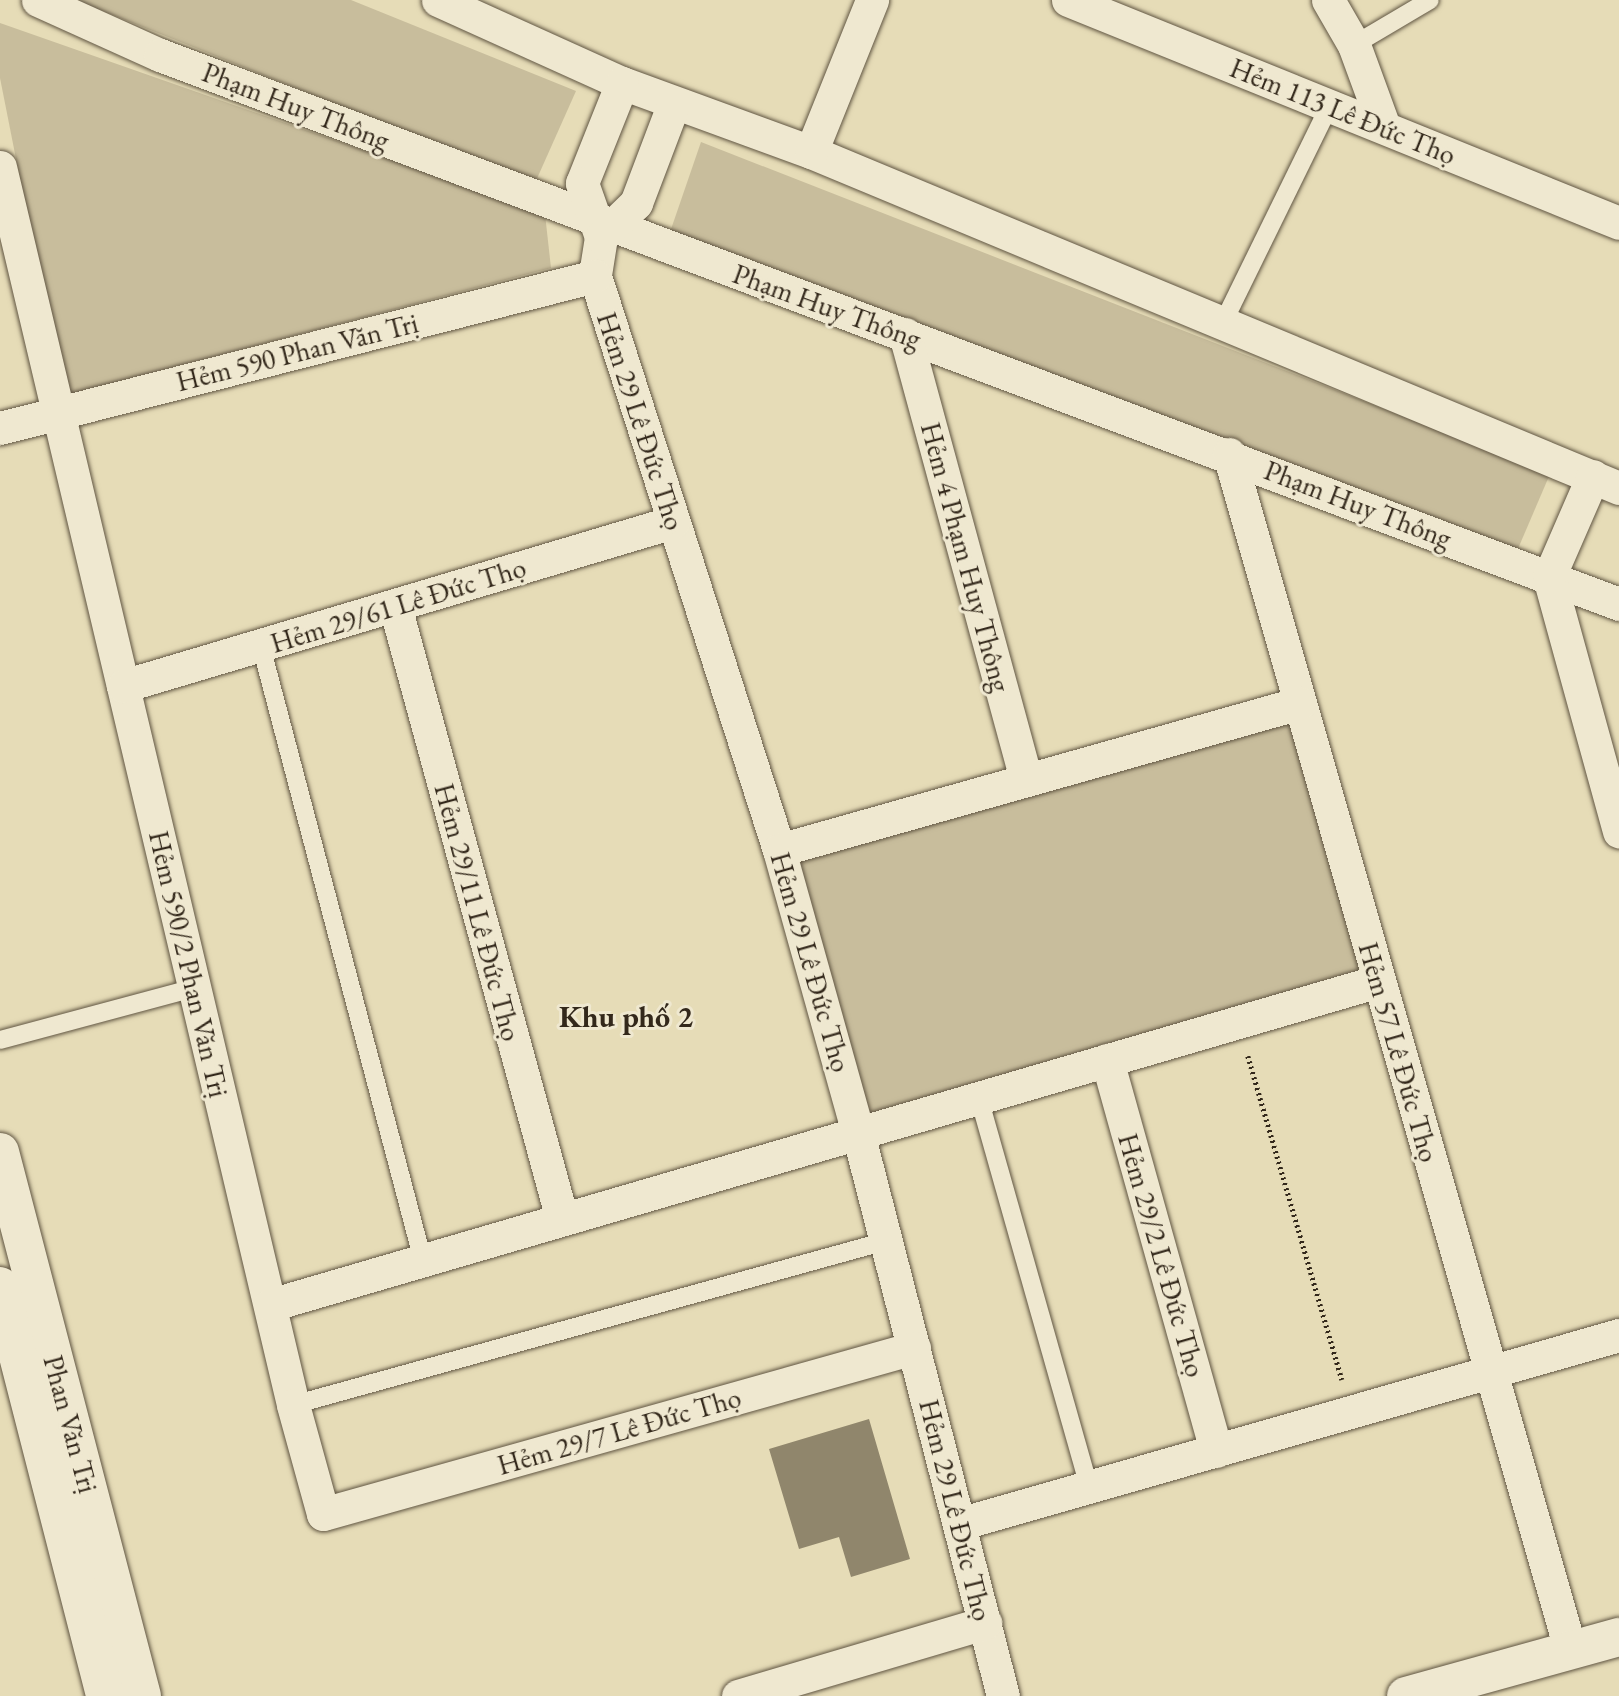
<!DOCTYPE html>
<html>
<head>
<meta charset="utf-8">
<style>
  body { margin:0 }
  #map { position:relative; width:1619px; height:1696px; overflow:hidden; background:#e6dcb7; font-family:"EB Garamond",serif }
  div>[style] { position:absolute }
  .green>* { inset:0; background:#c8bd9c; transform-origin:0 0 }
  .building>* { inset:0; background:#90866c }
  .path>* { height:4.5px; margin-top:-2.25px; transform-origin:0; background:repeating-linear-gradient(90deg,#33281b 0 2px,transparent 0 5.5px) }
  .roads { filter:drop-shadow(0 0 2px #605542) drop-shadow(0 0 2px #605542) }
  .service>* { height:18px; margin:-9px; padding:0 9px; transform-origin:9px; border-radius:9px; background:#efe8d0 }
  .minor>* { height:33px; margin:-16.5px; padding:0 16.5px; transform-origin:16.5px; border-radius:16.5px; background:#efe8d0 }
  .tertiary>* { height:38px; margin:-19px; padding:0 19px; transform-origin:19px; border-radius:19px; background:#efe8d0 }
  .secondary>* { height:38px; margin:-19px; padding:0 19px; transform-origin:19px; border-radius:19px; background:#efe8d0 }
  span { translate:-50% -50%; white-space:nowrap; text-align:center; line-height:1.15; -webkit-text-stroke:6px #efe8d0; paint-order:stroke }
  .street-label { font-size:28px; color:#33281b }
  .neighbourhood-label { font-size:30px; color:#33281b; font-weight:700 }
</style>
</head>
<body>
<div id="map">
  <div class="green">
    <div style="clip-path:polygon(75px 0,351px 0,576px 91px,535px 183px)"></div>
    <div style="clip-path:polygon(0 23px,545px 214px,551px 268px,63px 396px,0 78px)"></div>
    <div style="clip-path:polygon(701px 142px,1550px 474px,1517px 551px,669px 235px)"></div>
    <div style="left:1300px;top:703px;width:289px;height:541px;rotate:74deg"></div>
  </div>
  <div class="building">
    <div style="clip-path:polygon(869px 1419px,910px 1559px,851px 1577px,839px 1537px,799px 1549px,769px 1449px)"></div>
  </div>
  <div class="path">
    <div style="left:1248px;top:1056px;width:337px;rotate:73.8deg"></div>
  </div>
  <div class="roads">
    <div class="service">
      <div style="left:1354px;top:45px;width:88px;rotate:-30.6deg"></div>
      <div style="left:1223px;top:323px;width:243px;rotate:-63.9deg"></div>
      <div style="left:261px;top:646px;width:636px;rotate:75.24deg"></div>
      <div style="left:0;top:1040px;width:201px;rotate:-15deg"></div>
      <div style="left:979px;top:1098px;width:404px;rotate:74.2deg"></div>
      <div style="left:293px;top:1405px;width:615px;rotate:-15.46deg"></div>
    </div>
    <div class="minor">
      <div style="left:38px;top:0;width:134px;rotate:24.3deg"></div>
      <div style="left:160px;top:55px;width:1559px;rotate:20.62deg"></div>
      <div style="left:438px;top:0;width:202px;rotate:24.3deg"></div>
      <div style="left:622px;top:83px;width:201px;rotate:20.1deg"></div>
      <div style="left:811px;top:152px;width:875px;rotate:22.58deg"></div>
      <div style="left:1068px;top:0;width:594px;rotate:22.03deg"></div>
      <div style="left:1328px;top:0;width:52px;rotate:60deg"></div>
      <div style="left:1354px;top:45px;width:87px;rotate:69.9deg"></div>
      <div style="left:622px;top:83px;width:108px;rotate:111.8deg"></div>
      <div style="left:582px;top:183px;width:57px;rotate:70.6deg"></div>
      <div style="left:601px;top:237px;width:39px;rotate:99deg"></div>
      <div style="left:595px;top:276px;width:603px;rotate:72.23deg"></div>
      <div style="left:779px;top:850px;width:294px;rotate:74.4deg"></div>
      <div style="left:858px;top:1133px;width:581px;rotate:75.56deg"></div>
      <div style="left:811px;top:152px;width:164px;rotate:-68.1deg"></div>
      <div style="left:0;top:167px;width:1272px;rotate:76.68deg"></div>
      <div style="left:293px;top:1405px;width:113px;rotate:74.6deg"></div>
      <div style="left:323px;top:1514px;width:614px;rotate:-15.69deg"></div>
      <div style="left:601px;top:237px;width:49px;rotate:-44.2deg"></div>
      <div style="left:636px;top:203px;width:107px;rotate:-69.2deg"></div>
      <div style="left:905px;top:334px;width:462px;rotate:74.8deg"></div>
      <div style="left:0;top:428px;width:614px;rotate:-14.33deg"></div>
      <div style="left:1229px;top:454px;width:1243px;rotate:74.07deg"></div>
      <div style="left:1549px;top:577px;width:264px;rotate:74.6deg"></div>
      <div style="left:1549px;top:577px;width:110px;rotate:-66.5deg"></div>
      <div style="left:395px;top:606px;width:635px;rotate:74.76deg"></div>
      <div style="left:123px;top:686px;width:574px;rotate:-16.6deg"></div>
      <div style="left:779px;top:850px;width:541px;rotate:-15.76deg"></div>
      <div style="left:1107px;top:1060px;width:406px;rotate:74.4deg"></div>
      <div style="left:270px;top:1305px;width:1155px;rotate:-16.29deg"></div>
      <div style="left:959px;top:1524px;width:687px;rotate:-15.98deg"></div>
      <div style="left:738px;top:1696px;width:258px;rotate:-16.5deg"></div>
    </div>
    <div class="tertiary">
      <div style="left:1406px;top:1696px;width:221px;rotate:-15.5deg"></div>
    </div>
    <div class="secondary">
      <div style="left:0;top:1152px;width:562px;rotate:75.37deg"></div>
      <div style="left:0;top:1286px;width:423px;rotate:75.6deg"></div>
    </div>
  </div>
  <div class="street-label">
    <span style="left:296px;top:106px;rotate:21deg">Phạm Huy Thông</span>
    <span style="left:1343px;top:111px;rotate:22deg">Hẻm 113 Lê Đức Thọ</span>
    <span style="left:827px;top:306px;rotate:20deg">Phạm Huy Thông</span>
    <span style="left:297px;top:352px;rotate:-14deg">Hẻm 590 Phan Văn Trị</span>
    <span style="left:641px;top:421px;rotate:72deg">Hẻm 29 Lê Đức Thọ</span>
    <span style="left:1358px;top:504px;rotate:21deg">Phạm Huy Thông</span>
    <span style="left:966px;top:557px;rotate:75deg">Hẻm 4 Phạm Huy Thông</span>
    <span style="left:398px;top:605px;rotate:-17deg">Hẻm 29/61 Lê Đức Thọ</span>
    <span style="left:478px;top:912px;rotate:75deg">Hẻm 29/11 Lê Đức Thọ</span>
    <span style="left:811px;top:962px;rotate:74deg">Hẻm 29 Lê Đức Thọ</span>
    <span style="left:189px;top:964px;rotate:77deg">Hẻm 590/2 Phan Văn Trị</span>
    <span style="left:1399px;top:1052px;rotate:74deg">Hẻm 57 Lê Đức Thọ</span>
    <span style="left:1162px;top:1255px;rotate:74deg">Hẻm 29/2 Lê Đức Thọ</span>
    <span style="left:71px;top:1424px;rotate:75deg">Phan Văn Trị</span>
    <span style="left:619px;top:1431px;rotate:-16deg">Hẻm 29/7 Lê Đức Thọ</span>
    <span style="left:956px;top:1510px;rotate:76deg">Hẻm 29 Lê Đức Thọ</span>
  </div>
  <div class="neighbourhood-label">
    <span style="left:626px;top:1017px">Khu phố 2</span>
  </div>
</div>
</body>
</html>
